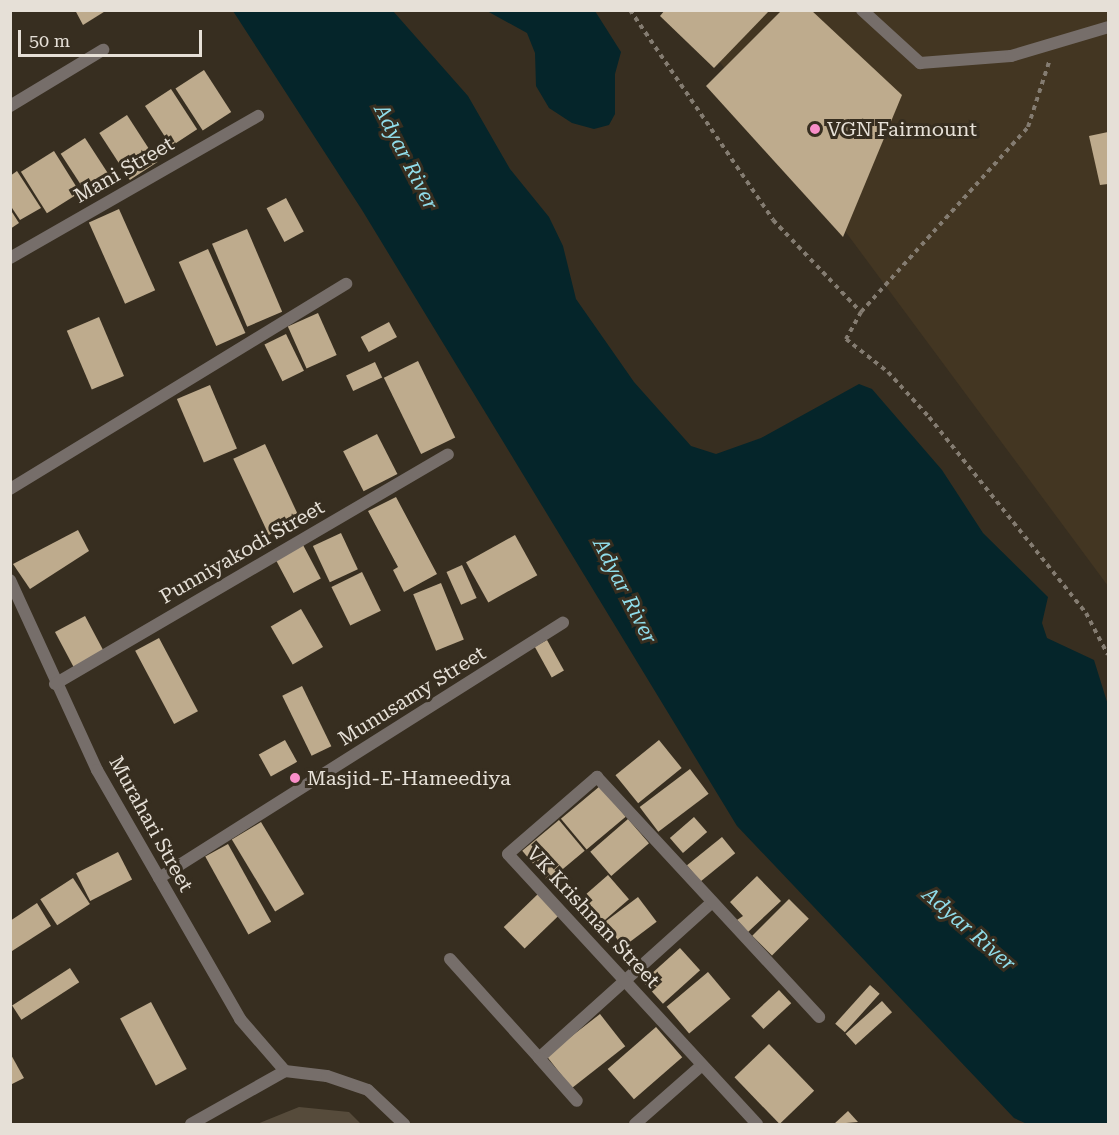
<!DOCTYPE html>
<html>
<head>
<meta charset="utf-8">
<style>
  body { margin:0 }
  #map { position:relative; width:1119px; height:1135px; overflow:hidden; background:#372e20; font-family:"Roboto Serif",serif }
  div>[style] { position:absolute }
  .built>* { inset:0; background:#433622 }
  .green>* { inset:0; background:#564b3b }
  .water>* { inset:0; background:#05252a }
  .building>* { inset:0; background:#beab8d; transform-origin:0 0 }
  .path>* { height:4px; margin-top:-2px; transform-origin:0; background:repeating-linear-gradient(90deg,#847c71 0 4.5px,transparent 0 9px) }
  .minor>* { height:12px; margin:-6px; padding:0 6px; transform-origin:6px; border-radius:6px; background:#766e6a }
  .tertiary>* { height:12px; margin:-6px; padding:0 6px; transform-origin:6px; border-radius:6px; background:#766e6a }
  .dots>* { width:16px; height:16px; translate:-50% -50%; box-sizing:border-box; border:3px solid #372e20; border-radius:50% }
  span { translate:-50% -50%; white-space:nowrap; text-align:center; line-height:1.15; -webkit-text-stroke:6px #372e20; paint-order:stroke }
  .poi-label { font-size:20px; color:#e6e0d7 }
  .left { translate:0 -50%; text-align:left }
  .street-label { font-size:20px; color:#e6e0d7 }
  .water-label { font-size:21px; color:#90dce9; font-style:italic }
  .frame { position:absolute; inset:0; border:12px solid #e6e0d7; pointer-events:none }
  .scale { position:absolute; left:18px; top:30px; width:184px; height:27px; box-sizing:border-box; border:3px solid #e6e0d7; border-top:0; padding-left:8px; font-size:18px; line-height:21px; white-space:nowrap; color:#e6e0d7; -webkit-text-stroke:4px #372e20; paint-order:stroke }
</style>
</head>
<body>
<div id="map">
  <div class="built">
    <div style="clip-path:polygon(682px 11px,1108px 11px,1108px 586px)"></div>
  </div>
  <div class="green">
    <div style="clip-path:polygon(299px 1107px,349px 1112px,361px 1124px,257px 1124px)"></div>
  </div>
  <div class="water">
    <div style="clip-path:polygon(233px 11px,393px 11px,468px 96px,510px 169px,549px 217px,563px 246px,576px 299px,634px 382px,691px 446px,716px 454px,761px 438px,859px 384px,872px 389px,942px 470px,983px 533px,1048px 597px,1042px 623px,1047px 638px,1094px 660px,1108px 705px,1108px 1124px,1027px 1124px,1014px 1118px,737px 826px,362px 210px)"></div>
    <div style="clip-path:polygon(487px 11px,595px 11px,621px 52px,615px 74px,615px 114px,609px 125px,594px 129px,572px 123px,549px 108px,536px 86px,535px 53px,527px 33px)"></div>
  </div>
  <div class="building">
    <div style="clip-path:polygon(75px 10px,107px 10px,83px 25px)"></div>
    <div style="clip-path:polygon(665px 10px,770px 10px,714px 68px,660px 16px)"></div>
    <div style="clip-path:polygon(782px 10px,811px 10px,902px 95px,843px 237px,706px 86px)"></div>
    <div style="left:204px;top:70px;width:50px;height:34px;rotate:57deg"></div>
    <div style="left:171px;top:89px;width:48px;height:31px;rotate:57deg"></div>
    <div style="left:127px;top:115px;width:56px;height:33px;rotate:57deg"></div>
    <div style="clip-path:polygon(1108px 132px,1108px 184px,1100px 185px,1089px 136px)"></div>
    <div style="left:85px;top:138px;width:48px;height:29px;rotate:57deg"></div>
    <div style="left:54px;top:151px;width:49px;height:39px;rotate:58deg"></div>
    <div style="clip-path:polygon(17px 171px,41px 208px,20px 220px,10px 205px,10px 176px)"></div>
    <div style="left:286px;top:198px;width:38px;height:22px;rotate:62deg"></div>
    <div style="clip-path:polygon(10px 209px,19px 223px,10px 229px)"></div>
    <div style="left:119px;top:209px;width:89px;height:33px;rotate:66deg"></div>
    <div style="left:247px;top:229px;width:90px;height:38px;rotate:67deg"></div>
    <div style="left:208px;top:249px;width:92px;height:32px;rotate:66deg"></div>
    <div style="left:318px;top:313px;width:46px;height:33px;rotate:66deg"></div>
    <div style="left:99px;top:317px;width:64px;height:35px;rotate:67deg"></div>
    <div style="left:389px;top:322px;width:17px;height:32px;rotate:62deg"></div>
    <div style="left:286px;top:334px;width:41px;height:24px;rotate:64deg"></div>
    <div style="left:418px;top:361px;width:85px;height:38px;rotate:64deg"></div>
    <div style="left:375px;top:362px;width:17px;height:32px;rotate:65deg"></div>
    <div style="left:210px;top:385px;width:69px;height:36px;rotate:67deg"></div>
    <div style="left:377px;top:434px;width:45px;height:38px;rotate:63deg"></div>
    <div style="left:265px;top:444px;width:84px;height:35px;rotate:65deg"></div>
    <div style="clip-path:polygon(396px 497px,437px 574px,404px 592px,393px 570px,398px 567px,368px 511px)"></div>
    <div style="clip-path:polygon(78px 530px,89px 551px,30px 589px,13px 564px)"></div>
    <div style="left:341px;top:533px;width:40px;height:31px;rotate:65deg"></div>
    <div style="left:515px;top:535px;width:46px;height:56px;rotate:61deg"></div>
    <div style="left:303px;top:545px;width:38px;height:31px;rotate:62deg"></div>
    <div style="left:462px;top:565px;width:36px;height:17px;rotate:66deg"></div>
    <div style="left:362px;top:572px;width:43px;height:34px;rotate:64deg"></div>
    <div style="left:441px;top:583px;width:61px;height:30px;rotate:68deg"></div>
    <div style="left:301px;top:609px;width:44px;height:35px;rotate:60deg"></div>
    <div style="left:85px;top:616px;width:42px;height:34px;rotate:62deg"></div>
    <div style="left:159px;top:638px;width:83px;height:27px;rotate:62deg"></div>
    <div style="left:547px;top:640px;width:35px;height:14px;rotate:61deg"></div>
    <div style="left:302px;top:686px;width:67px;height:22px;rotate:64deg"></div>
    <div style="left:285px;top:740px;width:25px;height:30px;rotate:61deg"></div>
    <div style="left:659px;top:740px;width:36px;height:56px;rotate:51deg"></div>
    <div style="left:690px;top:769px;width:31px;height:63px;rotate:53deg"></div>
    <div style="left:600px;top:786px;width:40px;height:51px;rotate:50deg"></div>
    <div style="left:694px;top:817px;width:20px;height:32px;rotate:49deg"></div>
    <div style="left:628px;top:819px;width:32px;height:50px;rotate:49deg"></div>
    <div style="left:559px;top:820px;width:40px;height:48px;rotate:50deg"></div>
    <div style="left:261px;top:822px;width:84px;height:34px;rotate:59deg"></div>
    <div style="left:722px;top:837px;width:21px;height:45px;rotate:51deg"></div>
    <div style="left:228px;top:844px;width:89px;height:26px;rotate:61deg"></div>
    <div style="left:118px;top:852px;width:31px;height:47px;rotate:63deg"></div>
    <div style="left:608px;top:875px;width:32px;height:41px;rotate:49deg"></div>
    <div style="clip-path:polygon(757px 876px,781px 901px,748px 932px,737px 920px,743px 916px,730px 902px)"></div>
    <div style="left:73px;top:878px;width:31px;height:39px;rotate:57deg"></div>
    <div style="left:539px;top:893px;width:30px;height:49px;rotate:46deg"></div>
    <div style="left:638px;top:897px;width:31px;height:42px;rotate:53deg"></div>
    <div style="left:789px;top:899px;width:28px;height:52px;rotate:45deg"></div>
    <div style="clip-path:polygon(37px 903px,51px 926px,12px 951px,10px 921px)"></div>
    <div style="left:680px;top:948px;width:30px;height:50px;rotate:48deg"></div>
    <div style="left:70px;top:968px;width:17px;height:69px;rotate:57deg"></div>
    <div style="left:708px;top:972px;width:35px;height:54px;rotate:50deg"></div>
    <div style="left:870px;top:985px;width:13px;height:52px;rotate:42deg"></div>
    <div style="left:779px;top:990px;width:18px;height:38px;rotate:47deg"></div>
    <div style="left:882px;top:1001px;width:15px;height:49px;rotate:48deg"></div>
    <div style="left:151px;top:1002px;width:76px;height:35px;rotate:62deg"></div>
    <div style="left:600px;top:1014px;width:41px;height:68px;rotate:52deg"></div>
    <div style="left:656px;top:1027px;width:40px;height:64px;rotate:49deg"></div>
    <div style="left:769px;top:1044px;width:65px;height:48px;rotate:46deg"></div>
    <div style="clip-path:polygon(10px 1053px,24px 1078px,10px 1085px)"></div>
    <div style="clip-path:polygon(848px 1111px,858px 1122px,834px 1124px)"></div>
  </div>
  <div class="path">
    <div style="left:630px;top:10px;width:254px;rotate:55.7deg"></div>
    <div style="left:773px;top:220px;width:127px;rotate:46.3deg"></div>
    <div style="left:861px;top:312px;width:249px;rotate:-47.9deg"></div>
    <div style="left:1028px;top:127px;width:68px;rotate:-72.1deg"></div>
    <div style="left:861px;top:312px;width:31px;rotate:119deg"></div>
    <div style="left:846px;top:339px;width:53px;rotate:38.2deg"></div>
    <div style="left:888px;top:372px;width:61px;rotate:47.7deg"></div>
    <div style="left:929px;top:417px;width:251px;rotate:51.3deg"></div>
    <div style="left:1086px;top:613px;width:47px;rotate:62.4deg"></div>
  </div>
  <div class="minor">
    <div style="left:862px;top:10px;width:79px;rotate:42.4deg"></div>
    <div style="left:920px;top:63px;width:91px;rotate:-4.4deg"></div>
    <div style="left:1011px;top:56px;width:101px;rotate:-16.6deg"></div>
    <div style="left:10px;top:106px;width:109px;rotate:-31.1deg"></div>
    <div style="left:10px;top:258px;width:286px;rotate:-29.8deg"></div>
    <div style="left:10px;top:489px;width:394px;rotate:-31.4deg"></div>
    <div style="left:10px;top:580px;width:209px;rotate:65.4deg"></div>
    <div style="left:97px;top:770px;width:287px;rotate:60.1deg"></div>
    <div style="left:240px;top:1019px;width:69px;rotate:49.1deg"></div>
    <div style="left:55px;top:684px;width:455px;rotate:-30.3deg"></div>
    <div style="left:159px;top:878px;width:478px;rotate:-32.3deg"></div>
    <div style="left:450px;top:959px;width:133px;rotate:48deg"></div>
    <div style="left:539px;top:1058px;width:233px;rotate:-42deg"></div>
    <div style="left:539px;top:1058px;width:57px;rotate:48.5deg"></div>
    <div style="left:635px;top:1124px;width:89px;rotate:-41.4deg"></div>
    <div style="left:757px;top:1124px;width:367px;rotate:-132.7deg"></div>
    <div style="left:508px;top:854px;width:118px;rotate:-40.9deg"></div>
    <div style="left:597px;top:777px;width:327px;rotate:47.2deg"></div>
  </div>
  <div class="tertiary">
    <div style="left:191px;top:1124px;width:108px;rotate:-29.4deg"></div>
    <div style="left:285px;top:1071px;width:42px;rotate:6.8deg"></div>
    <div style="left:327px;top:1076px;width:43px;rotate:18.9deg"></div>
    <div style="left:368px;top:1090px;width:50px;rotate:43.4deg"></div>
  </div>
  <div class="dots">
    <div style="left:815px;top:129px;background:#f98fc9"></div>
    <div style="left:295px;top:778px;background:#f98fc9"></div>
  </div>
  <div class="poi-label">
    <span class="left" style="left:827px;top:129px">VGN Fairmount</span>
    <span class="left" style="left:307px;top:778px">Masjid-E-Hameediya</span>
  </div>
  <div class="street-label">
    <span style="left:124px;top:170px;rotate:-30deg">Mani Street</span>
    <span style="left:242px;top:552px;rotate:-30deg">Punniyakodi Street</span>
    <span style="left:412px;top:696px;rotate:-32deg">Munusamy Street</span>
    <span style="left:151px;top:824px;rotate:61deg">Murahari Street</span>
    <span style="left:593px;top:917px;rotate:47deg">VK Krishnan Street</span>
  </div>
  <div class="water-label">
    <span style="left:406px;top:157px;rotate:63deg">Adyar River</span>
    <span style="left:625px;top:591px;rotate:63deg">Adyar River</span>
    <span style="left:969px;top:929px;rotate:41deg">Adyar River</span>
  </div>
  <div class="frame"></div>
  <div class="scale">50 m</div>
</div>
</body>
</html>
